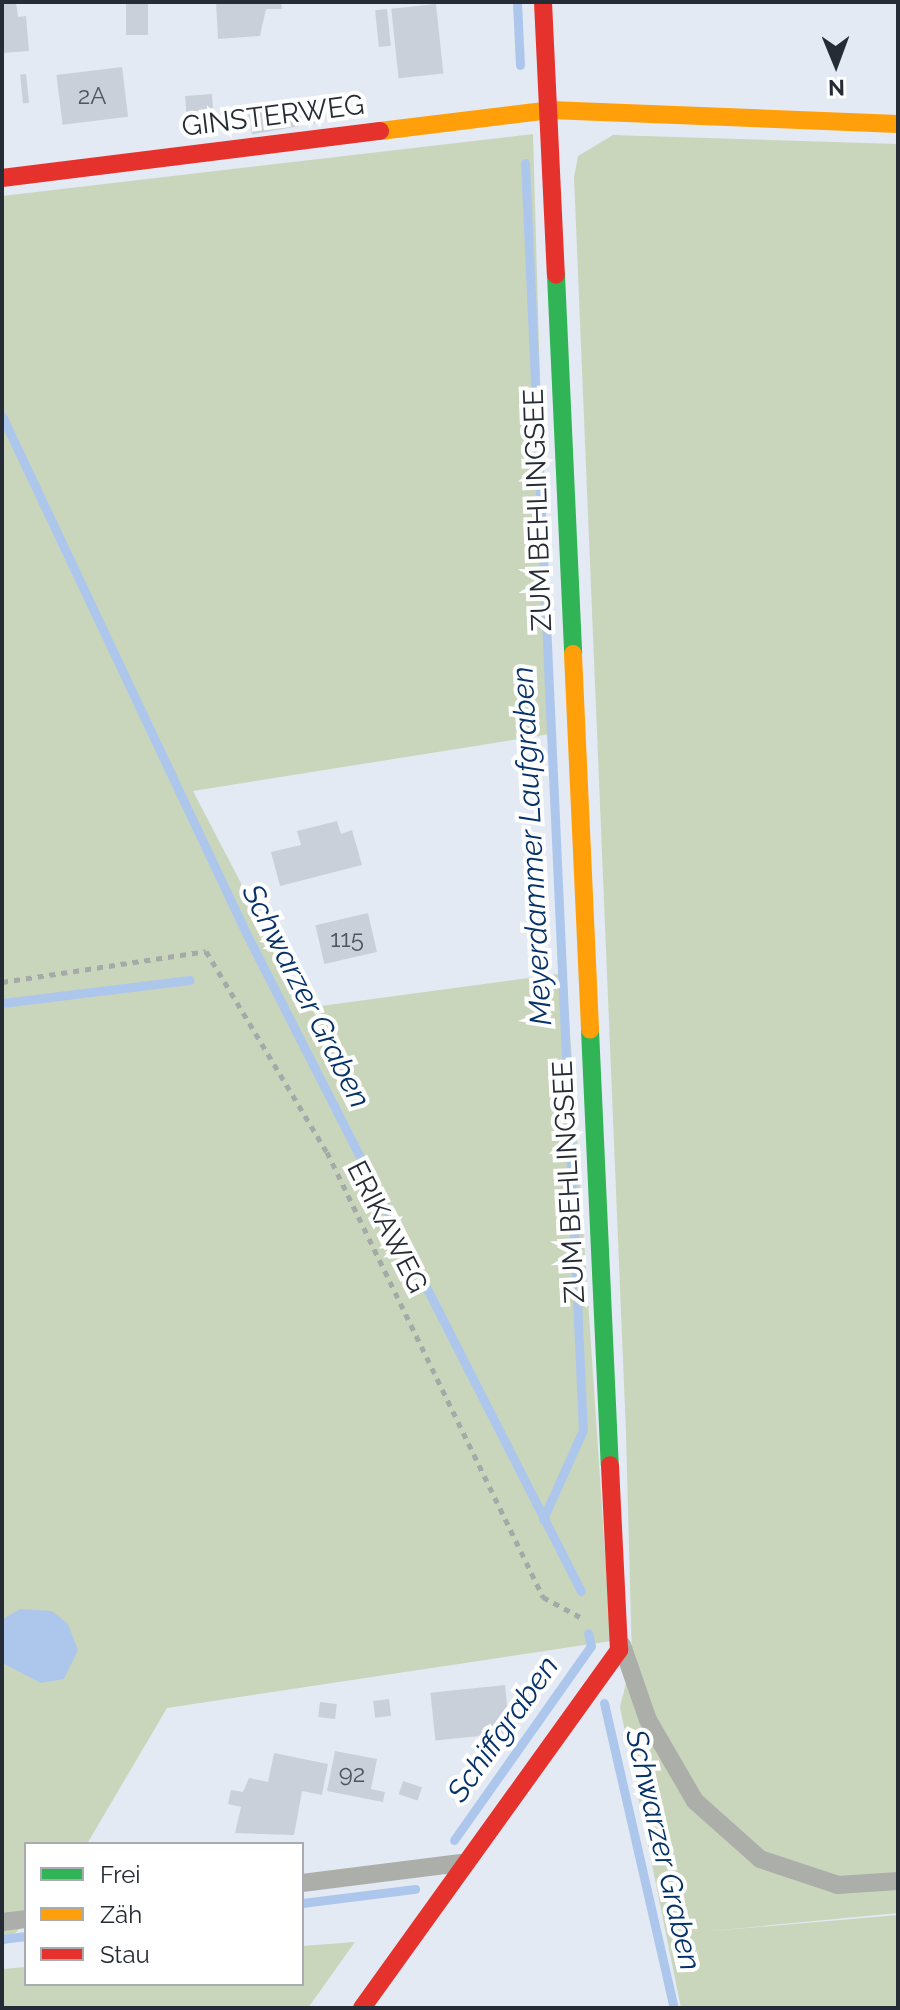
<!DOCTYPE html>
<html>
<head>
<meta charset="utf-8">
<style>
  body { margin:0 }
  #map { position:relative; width:900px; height:2010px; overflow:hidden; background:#e3eaf4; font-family:Raleway,sans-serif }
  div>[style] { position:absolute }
  .green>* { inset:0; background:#cad6bc }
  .water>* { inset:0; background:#adc7ec }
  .stream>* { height:9px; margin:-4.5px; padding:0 4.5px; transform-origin:4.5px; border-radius:4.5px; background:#adc7ec }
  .building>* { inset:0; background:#cad0da; transform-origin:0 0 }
  .path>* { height:5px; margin-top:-2.5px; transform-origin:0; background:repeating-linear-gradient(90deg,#a5a9a7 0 6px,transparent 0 12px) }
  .lane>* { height:18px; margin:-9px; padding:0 9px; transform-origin:9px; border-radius:9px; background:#acaea9 }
  .fast>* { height:18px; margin:-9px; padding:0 9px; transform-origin:9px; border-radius:9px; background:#30b455 }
  .slow>* { height:18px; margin:-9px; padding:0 9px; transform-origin:9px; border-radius:9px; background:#ff9f0a }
  .jam>* { height:18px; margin:-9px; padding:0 9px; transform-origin:9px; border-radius:9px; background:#e5322d }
  span { translate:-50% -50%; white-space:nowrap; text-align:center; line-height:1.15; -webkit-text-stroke:8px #fff; paint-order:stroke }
  .number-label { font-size:24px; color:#4e555f }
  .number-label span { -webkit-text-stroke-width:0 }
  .street-label { font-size:28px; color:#252c36 }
  .water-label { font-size:30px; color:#06326a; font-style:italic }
  .frame { position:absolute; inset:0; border:4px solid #252c36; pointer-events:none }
  .legend { position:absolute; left:24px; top:1842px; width:280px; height:144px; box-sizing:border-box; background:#fff; border:2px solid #a8abaf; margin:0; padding:10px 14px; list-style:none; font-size:24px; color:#252c36 }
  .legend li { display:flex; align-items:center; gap:16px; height:40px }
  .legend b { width:40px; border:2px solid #a8abaf }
  .north { position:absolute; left:796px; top:24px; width:80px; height:80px; -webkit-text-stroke:6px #fff; paint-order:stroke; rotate:179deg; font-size:22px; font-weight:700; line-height:32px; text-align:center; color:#252c36 }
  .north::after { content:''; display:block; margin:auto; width:28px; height:36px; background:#252c36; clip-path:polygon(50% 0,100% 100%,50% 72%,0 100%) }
</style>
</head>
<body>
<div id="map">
  <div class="green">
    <div style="clip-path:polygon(533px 134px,550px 734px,193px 791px,306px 1008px,566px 973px,611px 1641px,167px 1708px,87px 1844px,26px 1844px,26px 1922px,2px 1947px,2px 196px)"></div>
    <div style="clip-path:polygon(613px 135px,898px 144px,898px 1913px,701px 1932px,898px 1915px,898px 2008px,681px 2008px,620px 1707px,632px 1659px,626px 1433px,574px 177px,578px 156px)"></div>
    <div style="clip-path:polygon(355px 1942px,308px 2008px,2px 2008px,2px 1969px,26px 1967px,26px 1984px,302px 1984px,302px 1946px)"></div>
  </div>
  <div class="water">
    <div style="clip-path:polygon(20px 1609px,52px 1611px,68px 1624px,78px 1650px,64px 1679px,41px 1683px,2px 1663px,3px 1619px)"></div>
  </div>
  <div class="stream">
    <div style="left:517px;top:2px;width:63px;rotate:87.3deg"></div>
    <div style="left:525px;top:163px;width:1268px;rotate:87.38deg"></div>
    <div style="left:583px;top:1430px;width:98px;rotate:114.2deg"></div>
    <div style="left:2px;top:416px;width:574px;rotate:64.73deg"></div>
    <div style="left:247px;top:935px;width:736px;rotate:63.02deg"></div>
    <div style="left:2px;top:1003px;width:189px;rotate:-7deg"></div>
    <div style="left:604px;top:1703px;width:313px;rotate:77.1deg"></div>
    <div style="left:454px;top:1840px;width:237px;rotate:-54.8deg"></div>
    <div style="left:591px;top:1646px;width:13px;rotate:-103deg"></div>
    <div style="left:302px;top:1903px;width:114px;rotate:-7.1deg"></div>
    <div style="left:2px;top:1939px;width:24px;rotate:-7deg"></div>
  </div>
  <div class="building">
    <div style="clip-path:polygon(2px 2px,16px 2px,18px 17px,26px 16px,29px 51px,2px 53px)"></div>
    <div style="left:126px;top:2px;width:22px;height:33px"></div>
    <div style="clip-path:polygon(216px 2px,281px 2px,282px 9px,266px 9px,260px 36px,218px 39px)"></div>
    <div style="left:436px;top:4px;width:70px;height:45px;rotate:84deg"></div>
    <div style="left:387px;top:9px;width:37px;height:12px;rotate:84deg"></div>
    <div style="left:122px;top:67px;width:50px;height:66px;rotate:83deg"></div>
    <div style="left:26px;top:74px;width:29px;height:6px;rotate:84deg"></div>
    <div style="left:212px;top:94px;width:16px;height:27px;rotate:86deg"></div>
    <div style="left:315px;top:100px;width:23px;height:68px;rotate:80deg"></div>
    <div style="clip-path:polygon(337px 821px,341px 834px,352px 830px,362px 865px,280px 886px,271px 852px,301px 845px,297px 831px)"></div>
    <div style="left:368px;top:913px;width:40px;height:54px;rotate:77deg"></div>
    <div style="left:505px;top:1685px;width:48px;height:75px;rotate:84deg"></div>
    <div style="left:389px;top:1699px;width:17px;height:16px;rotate:83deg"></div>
    <div style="left:320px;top:1702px;width:17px;height:15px;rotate:7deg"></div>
    <div style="clip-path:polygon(335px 1751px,377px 1759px,371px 1789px,385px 1792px,383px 1802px,327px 1791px)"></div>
    <div style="clip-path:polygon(274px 1753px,328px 1764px,322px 1795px,302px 1791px,294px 1835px,235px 1833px,241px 1807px,228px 1804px,231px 1790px,243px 1792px,249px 1778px,268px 1782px)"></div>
    <div style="left:403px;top:1781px;width:20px;height:14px;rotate:18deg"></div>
  </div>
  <div class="path">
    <div style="left:2px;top:982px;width:206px;rotate:-8.6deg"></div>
    <div style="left:206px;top:951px;width:235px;rotate:59deg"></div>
    <div style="left:327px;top:1152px;width:495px;rotate:64.1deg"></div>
    <div style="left:543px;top:1597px;width:42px;rotate:28.4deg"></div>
  </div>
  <div class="lane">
    <div style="left:622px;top:1645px;width:79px;rotate:70.9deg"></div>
    <div style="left:648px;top:1720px;width:94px;rotate:59.9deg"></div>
    <div style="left:695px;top:1801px;width:87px;rotate:41.7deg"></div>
    <div style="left:760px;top:1859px;width:82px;rotate:18.4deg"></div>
    <div style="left:838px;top:1885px;width:60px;rotate:-3.8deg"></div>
    <div style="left:302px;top:1883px;width:160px;rotate:-7.2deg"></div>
    <div style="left:2px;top:1922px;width:24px;rotate:-7deg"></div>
  </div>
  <div class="fast">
    <div style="left:556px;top:275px;width:379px;rotate:87.4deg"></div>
    <div style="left:590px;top:1030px;width:435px;rotate:87.4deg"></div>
  </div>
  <div class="slow">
    <div style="left:380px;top:131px;width:171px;rotate:-7deg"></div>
    <div style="left:550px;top:110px;width:348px;rotate:2.3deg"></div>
    <div style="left:573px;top:654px;width:376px;rotate:87.4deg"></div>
  </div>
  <div class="jam">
    <div style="left:543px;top:2px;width:273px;rotate:87.3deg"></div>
    <div style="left:2px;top:178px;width:381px;rotate:-7.1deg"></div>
    <div style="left:362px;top:2008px;width:441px;rotate:-54.3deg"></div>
    <div style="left:619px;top:1650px;width:185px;rotate:-92.8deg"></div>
  </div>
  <div class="number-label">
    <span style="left:92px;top:96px">2A</span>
    <span style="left:347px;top:939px">115</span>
    <span style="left:352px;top:1774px">92</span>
  </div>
  <div class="street-label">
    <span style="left:273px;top:116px;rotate:-7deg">GINSTERWEG</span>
    <span style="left:538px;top:510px;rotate:-92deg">ZUM BEHLINGSEE</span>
    <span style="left:569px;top:1182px;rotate:-93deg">ZUM BEHLINGSEE</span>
    <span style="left:387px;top:1227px;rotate:63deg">ERIKAWEG</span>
  </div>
  <div class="water-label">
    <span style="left:532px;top:846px;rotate:-93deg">Meyerdammer Laufgraben</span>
    <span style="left:306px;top:996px;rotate:63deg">Schwarzer Graben</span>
    <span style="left:503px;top:1729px;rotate:-55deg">Schiffgraben</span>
    <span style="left:663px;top:1850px;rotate:77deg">Schwarzer Graben</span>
  </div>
  <div class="frame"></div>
  <ul class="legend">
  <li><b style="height:10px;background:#30b455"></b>Frei</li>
  <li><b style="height:10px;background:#ff9f0a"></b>Zäh</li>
  <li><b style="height:10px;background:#e5322d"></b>Stau</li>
  </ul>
  <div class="north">N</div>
</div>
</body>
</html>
